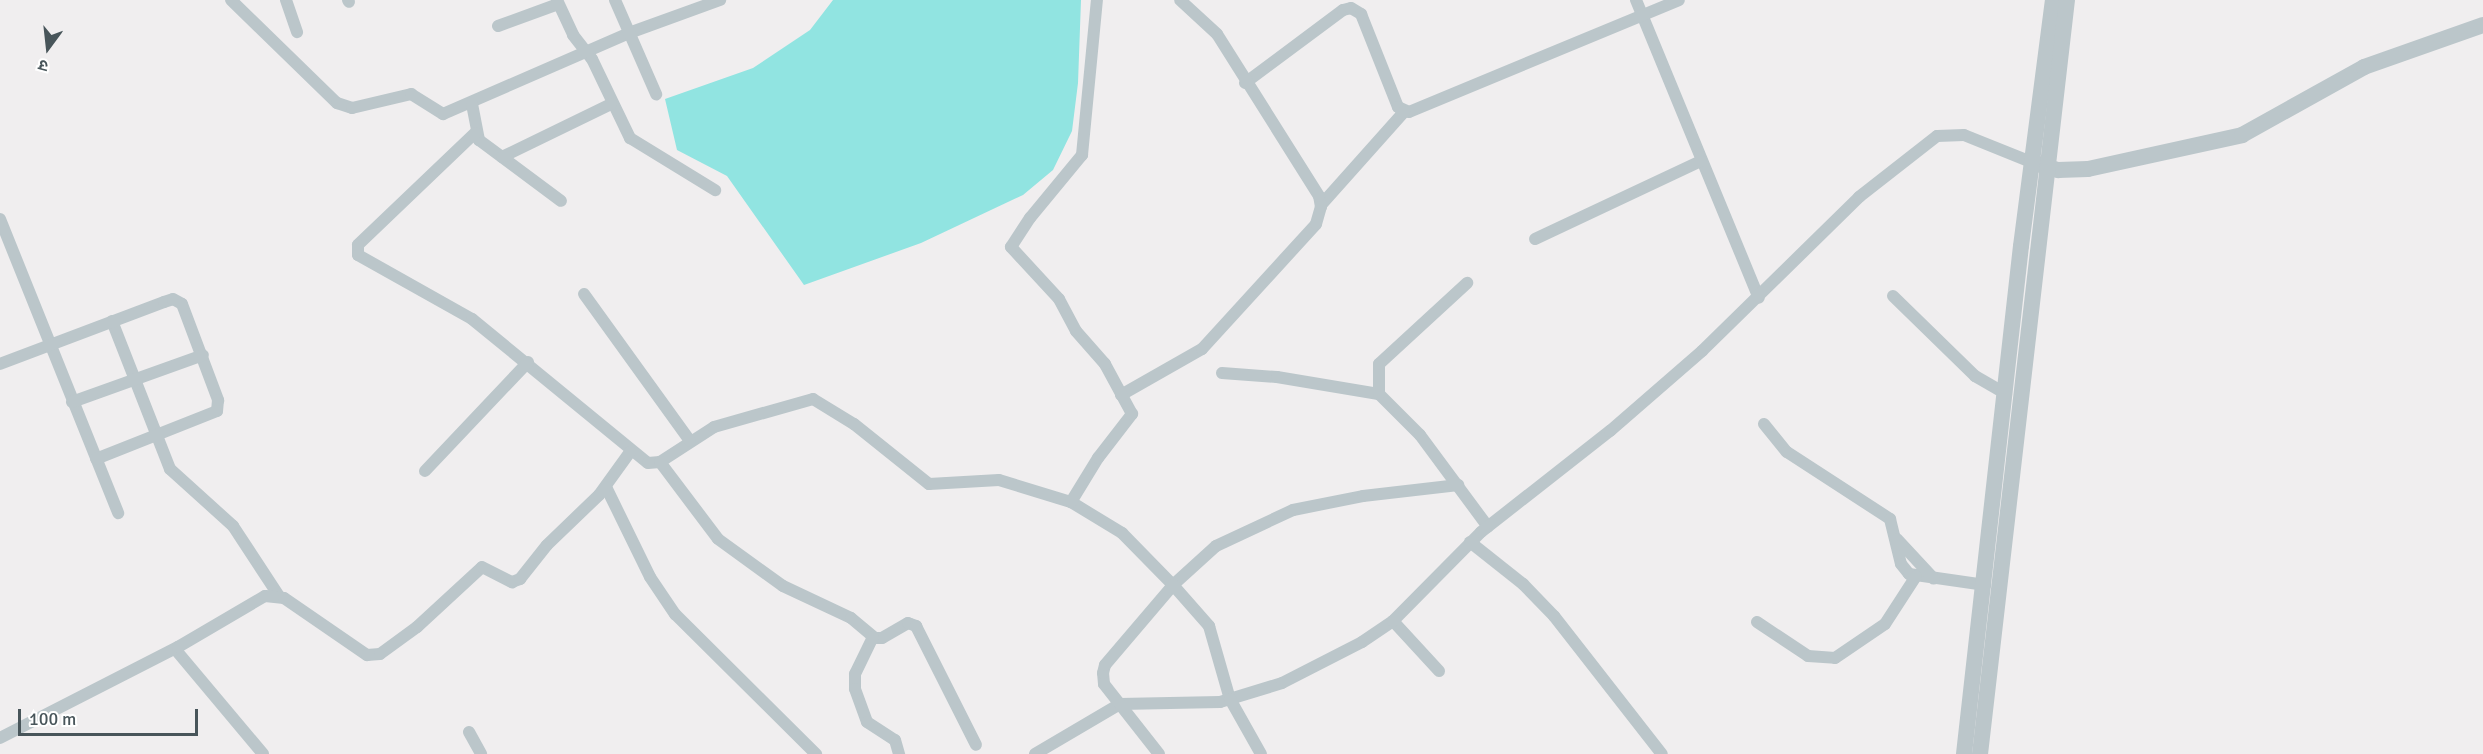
<!DOCTYPE html>
<html>
<head>
<meta charset="utf-8">
<style>
  body { margin:0 }
  #map { position:relative; width:2483px; height:754px; overflow:hidden; background:#f0eeef; font-family:Signika,"Noto Sans Devanagari",sans-serif }
  div>[style] { position:absolute }
  .water>* { inset:0; background:#91e4e1 }
  .minor>* { height:12px; margin:-6px; padding:0 6px; transform-origin:6px; border-radius:6px; background:#bbc6ca }
  .tertiary>* { height:16px; margin:-8px; padding:0 8px; transform-origin:8px; border-radius:8px; background:#bbc6ca }
  span { translate:-50% -50%; white-space:nowrap; text-align:center; line-height:1.15; -webkit-text-stroke:4.5px #fff; paint-order:stroke }
  .north { position:absolute; left:18px; top:18px; width:60px; height:60px; -webkit-text-stroke:4px #fff; paint-order:stroke; rotate:195deg; font-size:16px; font-weight:700; line-height:24px; text-align:center; color:#48555a }
  .north::after { content:''; display:block; margin:auto; width:21px; height:27px; background:#48555a; clip-path:polygon(50% 0,100% 100%,50% 72%,0 100%) }
  .scale { position:absolute; left:18px; top:709px; width:180px; height:27px; box-sizing:border-box; border:3px solid #48555a; border-top:0; padding-left:8px; font-size:18px; line-height:21px; white-space:nowrap; color:#48555a; -webkit-text-stroke:4px #fff; paint-order:stroke }
</style>
</head>
<body>
<div id="map">
  <div class="water">
    <div style="clip-path:polygon(833px 0,1081px 0,1078px 83px,1072px 131px,1053px 170px,1023px 195px,921px 243px,804px 285px,727px 176px,677px 150px,665px 99px,753px 68px,810px 30px)"></div>
  </div>
  <div class="minor">
    <div style="left:231px;top:0;width:148px;rotate:44.2deg"></div>
    <div style="left:337px;top:103px;width:16px;rotate:18deg"></div>
    <div style="left:352px;top:108px;width:61px;rotate:-13.3deg"></div>
    <div style="left:411px;top:94px;width:38px;rotate:32deg"></div>
    <div style="left:443px;top:114px;width:203px;rotate:-23.5deg"></div>
    <div style="left:629px;top:33px;width:97px;rotate:-19.9deg"></div>
    <div style="left:286px;top:0;width:34px;rotate:71deg"></div>
    <div style="left:348px;top:0;width:2px;rotate:63deg"></div>
    <div style="left:557px;top:0;width:38px;rotate:65deg"></div>
    <div style="left:573px;top:35px;width:31px;rotate:52deg"></div>
    <div style="left:592px;top:59px;width:88px;rotate:64.3deg"></div>
    <div style="left:630px;top:138px;width:100px;rotate:31.5deg"></div>
    <div style="left:615px;top:0;width:103px;rotate:66.4deg"></div>
    <div style="left:1636px;top:0;width:322px;rotate:67.6deg"></div>
    <div style="left:498px;top:26px;width:64px;rotate:-20.1deg"></div>
    <div style="left:1245px;top:83px;width:122px;rotate:-36.7deg"></div>
    <div style="left:1343px;top:10px;width:8px;rotate:-14deg"></div>
    <div style="left:1351px;top:8px;width:12px;rotate:31deg"></div>
    <div style="left:1361px;top:14px;width:100px;rotate:68.3deg"></div>
    <div style="left:1398px;top:107px;width:12px;rotate:24deg"></div>
    <div style="left:1409px;top:112px;width:292px;rotate:-22.5deg"></div>
    <div style="left:472px;top:104px;width:37px;rotate:79deg"></div>
    <div style="left:479px;top:140px;width:102px;rotate:36.6deg"></div>
    <div style="left:475px;top:133px;width:162px;rotate:136.3deg"></div>
    <div style="left:358px;top:245px;width:10px;rotate:90deg"></div>
    <div style="left:358px;top:255px;width:131px;rotate:29.3deg"></div>
    <div style="left:472px;top:319px;width:227px;rotate:39.3deg"></div>
    <div style="left:648px;top:463px;width:12px;rotate:-5deg"></div>
    <div style="left:660px;top:462px;width:64px;rotate:-32.9deg"></div>
    <div style="left:714px;top:427px;width:103px;rotate:-15.8deg"></div>
    <div style="left:813px;top:399px;width:48px;rotate:31.4deg"></div>
    <div style="left:854px;top:424px;width:96px;rotate:38.7deg"></div>
    <div style="left:929px;top:484px;width:70px;rotate:-3.3deg"></div>
    <div style="left:999px;top:480px;width:75px;rotate:17deg"></div>
    <div style="left:1071px;top:502px;width:60px;rotate:31.3deg"></div>
    <div style="left:1122px;top:533px;width:73px;rotate:45.6deg"></div>
    <div style="left:1173px;top:585px;width:58px;rotate:-42.2deg"></div>
    <div style="left:1216px;top:546px;width:85px;rotate:-25.1deg"></div>
    <div style="left:1293px;top:510px;width:71px;rotate:-11.3deg"></div>
    <div style="left:1363px;top:496px;width:96px;rotate:-6.6deg"></div>
    <div style="left:502px;top:157px;width:121px;rotate:-25.9deg"></div>
    <div style="left:1321px;top:205px;width:125px;rotate:-48.3deg"></div>
    <div style="left:0;top:219px;width:317px;rotate:68.1deg"></div>
    <div style="left:1535px;top:239px;width:183px;rotate:-25.2deg"></div>
    <div style="left:584px;top:294px;width:181px;rotate:54.2deg"></div>
    <div style="left:1893px;top:296px;width:115px;rotate:44.3deg"></div>
    <div style="left:1975px;top:376px;width:36px;rotate:30deg"></div>
    <div style="left:112px;top:321px;width:159px;rotate:68.6deg"></div>
    <div style="left:170px;top:469px;width:85px;rotate:42.1deg"></div>
    <div style="left:233px;top:526px;width:84px;rotate:56.7deg"></div>
    <div style="left:0;top:364px;width:175px;rotate:-20.7deg"></div>
    <div style="left:164px;top:302px;width:9px;rotate:-18deg"></div>
    <div style="left:173px;top:299px;width:10px;rotate:29deg"></div>
    <div style="left:182px;top:304px;width:103px;rotate:69.4deg"></div>
    <div style="left:218px;top:400px;width:11px;rotate:95deg"></div>
    <div style="left:217px;top:411px;width:130px;rotate:158.4deg"></div>
    <div style="left:1222px;top:373px;width:55px;rotate:4.2deg"></div>
    <div style="left:1277px;top:377px;width:103px;rotate:9.5deg"></div>
    <div style="left:1379px;top:394px;width:58px;rotate:45deg"></div>
    <div style="left:1420px;top:435px;width:114px;rotate:53.5deg"></div>
    <div style="left:1379px;top:394px;width:30px;rotate:-90deg"></div>
    <div style="left:1379px;top:364px;width:120px;rotate:-42.6deg"></div>
    <div style="left:1121px;top:395px;width:93px;rotate:-29.6deg"></div>
    <div style="left:1202px;top:349px;width:169px;rotate:-47.6deg"></div>
    <div style="left:1316px;top:224px;width:18px;rotate:-74deg"></div>
    <div style="left:1321px;top:207px;width:11px;rotate:-100deg"></div>
    <div style="left:1319px;top:196px;width:191px;rotate:-122.2deg"></div>
    <div style="left:1217px;top:34px;width:50px;rotate:-137.4deg"></div>
    <div style="left:72px;top:402px;width:139px;rotate:-19.7deg"></div>
    <div style="left:1764px;top:424px;width:36px;rotate:51deg"></div>
    <div style="left:1787px;top:452px;width:123px;rotate:33deg"></div>
    <div style="left:1890px;top:519px;width:46px;rotate:76.3deg"></div>
    <div style="left:1901px;top:564px;width:13px;rotate:51deg"></div>
    <div style="left:1909px;top:574px;width:77px;rotate:8.2deg"></div>
    <div style="left:660px;top:462px;width:96px;rotate:53deg"></div>
    <div style="left:718px;top:539px;width:80px;rotate:35.9deg"></div>
    <div style="left:783px;top:586px;width:75px;rotate:25.2deg"></div>
    <div style="left:851px;top:618px;width:31px;rotate:40deg"></div>
    <div style="left:875px;top:638px;width:7px"></div>
    <div style="left:882px;top:638px;width:30px;rotate:-30deg"></div>
    <div style="left:908px;top:623px;width:9px;rotate:21deg"></div>
    <div style="left:916px;top:626px;width:133px;rotate:63.2deg"></div>
    <div style="left:425px;top:471px;width:150px;rotate:-46.6deg"></div>
    <div style="left:606px;top:487px;width:100px;rotate:63.9deg"></div>
    <div style="left:650px;top:577px;width:45px;rotate:56deg"></div>
    <div style="left:675px;top:614px;width:199px;rotate:44.8deg"></div>
    <div style="left:1071px;top:502px;width:52px;rotate:-58.5deg"></div>
    <div style="left:1098px;top:458px;width:56px;rotate:-52.3deg"></div>
    <div style="left:1132px;top:414px;width:57px;rotate:-118.4deg"></div>
    <div style="left:1105px;top:364px;width:44px;rotate:-131.3deg"></div>
    <div style="left:1076px;top:331px;width:36px;rotate:-118deg"></div>
    <div style="left:1059px;top:299px;width:71px;rotate:-132.7deg"></div>
    <div style="left:1011px;top:247px;width:35px;rotate:-57deg"></div>
    <div style="left:1030px;top:218px;width:82px;rotate:-50.5deg"></div>
    <div style="left:1082px;top:155px;width:156px;rotate:-84.5deg"></div>
    <div style="left:1897px;top:539px;width:54px;rotate:47.2deg"></div>
    <div style="left:1470px;top:542px;width:68px;rotate:38.4deg"></div>
    <div style="left:1523px;top:584px;width:45px;rotate:45.9deg"></div>
    <div style="left:1554px;top:616px;width:175px;rotate:52deg"></div>
    <div style="left:1393px;top:621px;width:68px;rotate:47.4deg"></div>
    <div style="left:1757px;top:622px;width:61px;rotate:33.7deg"></div>
    <div style="left:1808px;top:656px;width:27px;rotate:4deg"></div>
    <div style="left:1835px;top:658px;width:60px;rotate:-34.2deg"></div>
    <div style="left:1885px;top:624px;width:57px;rotate:-57.1deg"></div>
    <div style="left:873px;top:637px;width:41px;rotate:115.9deg"></div>
    <div style="left:855px;top:674px;width:15px;rotate:90deg"></div>
    <div style="left:855px;top:689px;width:35px;rotate:70deg"></div>
    <div style="left:867px;top:722px;width:33px;rotate:33deg"></div>
    <div style="left:895px;top:740px;width:15px;rotate:74deg"></div>
    <div style="left:175px;top:649px;width:137px;rotate:50deg"></div>
    <div style="left:469px;top:732px;width:25px;rotate:61deg"></div>
    <div style="left:0;top:738px;width:200px;rotate:-27.1deg"></div>
    <div style="left:178px;top:647px;width:101px;rotate:-30.4deg"></div>
    <div style="left:265px;top:596px;width:19px;rotate:6deg"></div>
    <div style="left:284px;top:598px;width:101px;rotate:34.5deg"></div>
    <div style="left:367px;top:655px;width:13px;rotate:-4deg"></div>
    <div style="left:380px;top:654px;width:46px;rotate:-36.1deg"></div>
    <div style="left:417px;top:627px;width:88px;rotate:-42.7deg"></div>
    <div style="left:482px;top:567px;width:34px;rotate:27deg"></div>
    <div style="left:512px;top:582px;width:9px;rotate:-21deg"></div>
    <div style="left:520px;top:579px;width:43px;rotate:-51.5deg"></div>
    <div style="left:547px;top:545px;width:72px;rotate:-43.9deg"></div>
    <div style="left:599px;top:495px;width:53px;rotate:-54.2deg"></div>
    <div style="left:1035px;top:754px;width:99px;rotate:-30.5deg"></div>
    <div style="left:1120px;top:704px;width:100px;rotate:-1.1deg"></div>
    <div style="left:1220px;top:702px;width:65px;rotate:-17deg"></div>
    <div style="left:1282px;top:683px;width:90px;rotate:-27.1deg"></div>
    <div style="left:1362px;top:642px;width:37px;rotate:-34deg"></div>
    <div style="left:1393px;top:621px;width:125px;rotate:-45.3deg"></div>
    <div style="left:1481px;top:532px;width:164px;rotate:-38.1deg"></div>
    <div style="left:1610px;top:431px;width:122px;rotate:-41deg"></div>
    <div style="left:1702px;top:351px;width:220px;rotate:-44.4deg"></div>
    <div style="left:1859px;top:197px;width:99px;rotate:-38deg"></div>
    <div style="left:1937px;top:136px;width:27px;rotate:-2deg"></div>
    <div style="left:1964px;top:135px;width:72px;rotate:21.9deg"></div>
    <div style="left:1159px;top:754px;width:89px;rotate:-128.2deg"></div>
    <div style="left:1104px;top:684px;width:11px;rotate:-95deg"></div>
    <div style="left:1103px;top:673px;width:8px;rotate:-76deg"></div>
    <div style="left:1105px;top:665px;width:105px;rotate:-49.6deg"></div>
    <div style="left:1173px;top:585px;width:55px;rotate:48.7deg"></div>
    <div style="left:1209px;top:626px;width:76px;rotate:74deg"></div>
    <div style="left:1230px;top:699px;width:63px;rotate:60.6deg"></div>
  </div>
  <div class="tertiary">
    <div style="left:2038px;top:164px;width:21px;rotate:17deg"></div>
    <div style="left:2058px;top:170px;width:30px;rotate:-2deg"></div>
    <div style="left:2088px;top:169px;width:158px;rotate:-12.4deg"></div>
    <div style="left:2242px;top:135px;width:140px;rotate:-29.1deg"></div>
    <div style="left:2364px;top:67px;width:126px;rotate:-19.4deg"></div>
    <div style="left:1964px;top:754px;width:511px;rotate:-83.6deg"></div>
    <div style="left:2021px;top:246px;width:248px;rotate:-82.6deg"></div>
    <div style="left:1980px;top:754px;width:759px;rotate:-83.42deg"></div>
  </div>
  <div class="north">उ</div>
  <div class="scale">100 m</div>
</div>
</body>
</html>
